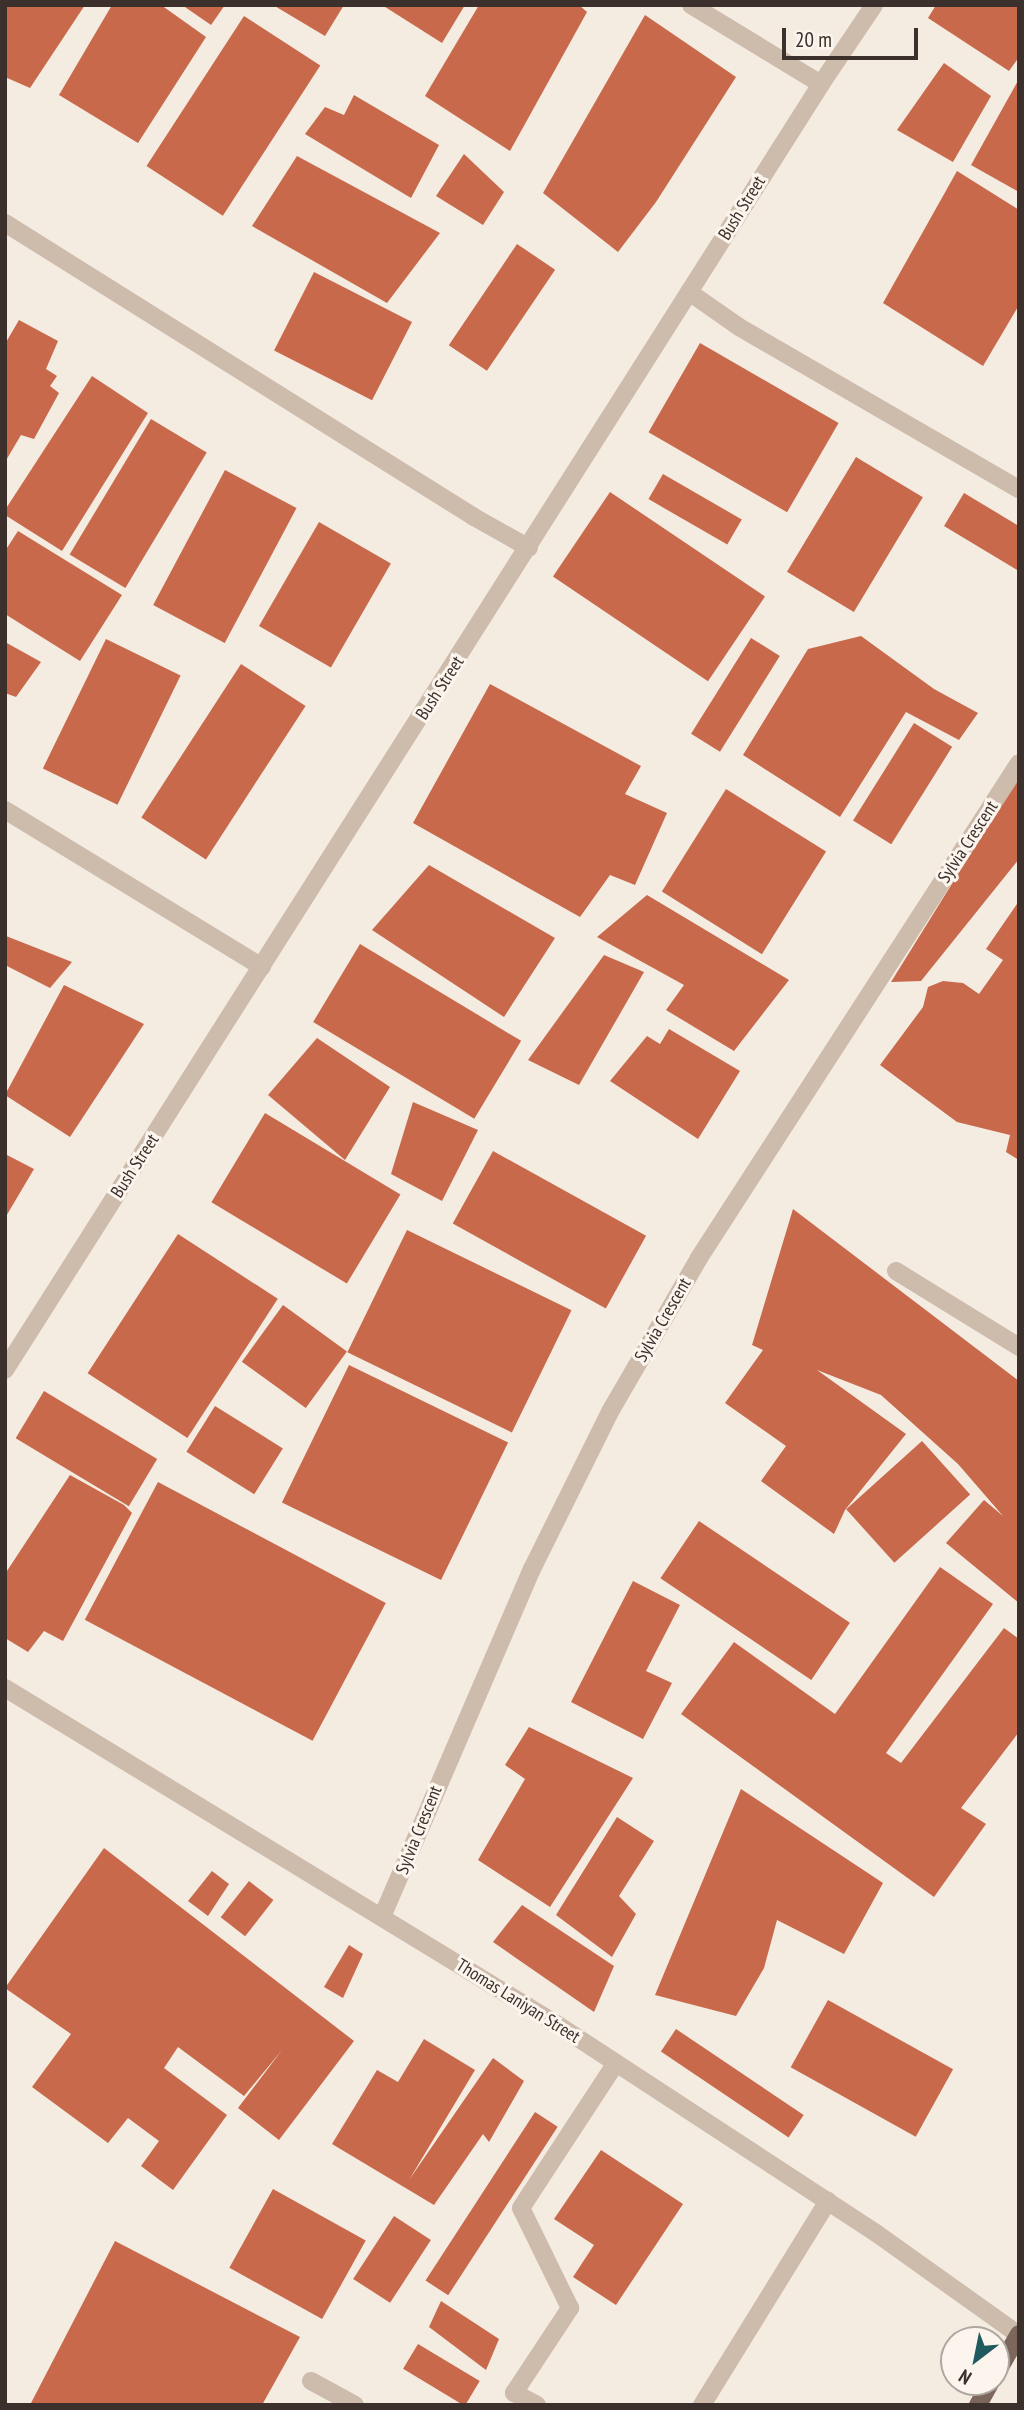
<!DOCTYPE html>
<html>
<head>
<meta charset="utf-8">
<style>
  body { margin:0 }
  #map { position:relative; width:1024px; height:2410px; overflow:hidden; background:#f4ebe1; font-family:"PT Sans Narrow",sans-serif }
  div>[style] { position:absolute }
  .building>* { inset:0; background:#c8694b; transform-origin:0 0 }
  .service>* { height:18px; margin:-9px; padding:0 9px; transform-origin:9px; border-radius:9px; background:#cdbbac }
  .minor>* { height:18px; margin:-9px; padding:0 9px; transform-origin:9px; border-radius:9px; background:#cdbbac }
  .primary>* { height:18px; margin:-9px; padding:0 9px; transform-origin:9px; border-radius:9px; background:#7d675c }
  span { translate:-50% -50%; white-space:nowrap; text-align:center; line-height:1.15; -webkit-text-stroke:6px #fbf5ee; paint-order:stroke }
  .street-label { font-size:18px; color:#3b302b }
  .frame { position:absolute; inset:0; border:7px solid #3b302b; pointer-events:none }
  .north { position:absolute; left:940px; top:2326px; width:70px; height:70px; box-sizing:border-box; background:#fbf5ee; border:2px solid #aea6a0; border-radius:50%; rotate:212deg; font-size:19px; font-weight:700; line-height:28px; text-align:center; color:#3b302b }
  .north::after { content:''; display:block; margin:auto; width:24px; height:32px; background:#1f5a5e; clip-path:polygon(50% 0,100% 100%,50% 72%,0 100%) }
  .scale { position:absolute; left:782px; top:28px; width:136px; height:32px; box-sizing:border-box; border:4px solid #3b302b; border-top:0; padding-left:9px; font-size:21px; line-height:24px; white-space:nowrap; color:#3b302b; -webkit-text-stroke:5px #fbf5ee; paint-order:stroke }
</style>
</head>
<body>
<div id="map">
  <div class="building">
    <div style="clip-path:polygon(5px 5px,85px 5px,30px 88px,5px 77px)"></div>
    <div style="clip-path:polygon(112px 5px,161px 5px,206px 37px,138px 143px,59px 95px)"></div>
    <div style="clip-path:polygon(182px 5px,225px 5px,211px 25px)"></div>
    <div style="clip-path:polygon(273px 5px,344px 5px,325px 36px)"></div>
    <div style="clip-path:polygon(382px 5px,465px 5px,442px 43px)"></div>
    <div style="clip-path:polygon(479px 5px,579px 5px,587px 12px,510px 151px,425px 96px)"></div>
    <div style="clip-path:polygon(936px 5px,1019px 5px,1019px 57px,1009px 71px,928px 18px)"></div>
    <div style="clip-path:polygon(645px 15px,736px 77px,656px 202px,618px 252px,543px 193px)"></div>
    <div style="left:244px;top:16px;width:91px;height:179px;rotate:33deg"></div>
    <div style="clip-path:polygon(944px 63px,991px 96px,953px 162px,897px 130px)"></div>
    <div style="clip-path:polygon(1019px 79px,1019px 192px,971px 165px)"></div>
    <div style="clip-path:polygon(354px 95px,439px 145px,411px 198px,305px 134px,325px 107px,344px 115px)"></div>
    <div style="clip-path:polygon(464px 154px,504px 192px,483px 225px,436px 196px)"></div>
    <div style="clip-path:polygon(297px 156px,440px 233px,387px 303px,252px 226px)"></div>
    <div style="clip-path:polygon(957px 171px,1019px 210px,1019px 305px,983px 366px,883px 303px)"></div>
    <div style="left:517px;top:244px;width:46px;height:122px;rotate:34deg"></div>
    <div style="left:314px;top:272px;width:110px;height:88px;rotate:27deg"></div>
    <div style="clip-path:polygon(19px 320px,58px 341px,46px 369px,57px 376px,50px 386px,59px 393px,34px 439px,21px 435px,5px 462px,5px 344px)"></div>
    <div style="left:700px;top:343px;width:160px;height:103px;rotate:30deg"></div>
    <div style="clip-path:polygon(92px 376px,148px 413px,62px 551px,5px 515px,5px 510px)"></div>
    <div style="left:151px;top:419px;width:65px;height:158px;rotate:31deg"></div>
    <div style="left:856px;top:457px;width:78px;height:134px;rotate:31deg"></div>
    <div style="left:225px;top:470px;width:81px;height:153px;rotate:28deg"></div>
    <div style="left:663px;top:474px;width:91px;height:29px;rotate:30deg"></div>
    <div style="left:610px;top:492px;width:187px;height:102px;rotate:34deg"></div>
    <div style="clip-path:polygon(964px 493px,1019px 526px,1019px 571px,944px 526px)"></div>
    <div style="left:319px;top:522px;width:83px;height:120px;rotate:30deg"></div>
    <div style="clip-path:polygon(18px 531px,122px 595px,80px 661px,5px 614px,5px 551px)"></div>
    <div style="clip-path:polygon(861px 636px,934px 689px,978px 713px,959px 740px,906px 712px,840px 817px,743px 755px,808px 649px)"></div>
    <div style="left:751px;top:638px;width:34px;height:113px;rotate:32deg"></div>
    <div style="left:106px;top:639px;width:83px;height:144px;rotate:26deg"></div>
    <div style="clip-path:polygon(5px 642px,41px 662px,16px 697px,5px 693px)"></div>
    <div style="left:241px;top:664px;width:77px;height:183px;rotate:33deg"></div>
    <div style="clip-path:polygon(490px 684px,641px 766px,625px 794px,667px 813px,635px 885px,610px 875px,580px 917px,413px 823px)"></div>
    <div style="left:914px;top:723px;width:45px;height:115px;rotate:32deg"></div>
    <div style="clip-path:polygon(1017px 779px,1019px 859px,921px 981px,891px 982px)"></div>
    <div style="left:726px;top:789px;width:118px;height:121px;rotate:32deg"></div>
    <div style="clip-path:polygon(429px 865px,555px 938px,504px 1017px,372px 930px)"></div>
    <div style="clip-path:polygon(647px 895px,789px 980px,734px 1051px,666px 1010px,684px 985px,597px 937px)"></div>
    <div style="clip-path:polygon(1019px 901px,1019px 1160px,1006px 1152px,1010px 1135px,957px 1122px,880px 1065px,923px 1007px,928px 987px,943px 981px,963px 983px,979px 994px,1003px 960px,986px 949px)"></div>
    <div style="clip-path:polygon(6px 936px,72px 962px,50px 988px,5px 965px)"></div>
    <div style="left:360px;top:944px;width:188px;height:91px;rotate:31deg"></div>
    <div style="clip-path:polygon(604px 955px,644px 972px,579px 1085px,528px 1060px)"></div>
    <div style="clip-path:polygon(64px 985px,144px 1024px,70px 1137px,5px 1095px)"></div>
    <div style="clip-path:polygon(669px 1029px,740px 1071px,698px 1139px,610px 1081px,647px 1036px,660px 1044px)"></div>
    <div style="clip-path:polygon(317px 1038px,390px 1087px,345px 1160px,268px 1095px)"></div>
    <div style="clip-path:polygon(413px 1102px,478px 1130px,442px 1201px,391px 1174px)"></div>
    <div style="left:265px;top:1113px;width:158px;height:104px;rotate:31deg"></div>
    <div style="left:493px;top:1151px;width:175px;height:83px;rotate:29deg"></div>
    <div style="clip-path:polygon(5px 1154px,34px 1169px,5px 1218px)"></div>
    <div style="clip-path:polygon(793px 1209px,1019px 1381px,1019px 1603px,946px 1543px,984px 1500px,1003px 1516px,958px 1464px,881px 1395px,817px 1370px,906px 1434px,845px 1510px,834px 1534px,761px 1481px,786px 1446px,725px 1403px,763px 1350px,752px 1345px)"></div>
    <div style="left:407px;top:1230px;width:183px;height:136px;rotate:26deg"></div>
    <div style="left:178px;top:1234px;width:119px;height:166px;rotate:33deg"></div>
    <div style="left:283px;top:1305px;width:79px;height:70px;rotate:36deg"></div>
    <div style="left:349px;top:1365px;width:177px;height:153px;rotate:26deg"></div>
    <div style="left:44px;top:1391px;width:132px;height:55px;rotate:31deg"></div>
    <div style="left:215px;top:1406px;width:80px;height:54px;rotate:32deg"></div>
    <div style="left:922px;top:1441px;width:72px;height:102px;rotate:48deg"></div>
    <div style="clip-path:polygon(70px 1475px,124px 1505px,132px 1513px,63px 1641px,44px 1631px,28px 1652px,5px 1638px,5px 1574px)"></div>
    <div style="left:158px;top:1482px;width:258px;height:156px;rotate:28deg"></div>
    <div style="left:699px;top:1521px;width:182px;height:69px;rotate:34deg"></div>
    <div style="clip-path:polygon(940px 1567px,993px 1604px,886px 1753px,901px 1763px,1004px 1628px,1019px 1639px,1019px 1732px,961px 1808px,986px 1824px,934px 1897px,681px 1714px,734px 1642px,835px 1714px)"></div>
    <div style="clip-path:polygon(633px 1581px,680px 1605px,646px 1671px,672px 1683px,643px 1739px,571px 1702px)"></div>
    <div style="clip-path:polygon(529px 1727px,633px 1778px,550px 1907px,478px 1860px,525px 1779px,505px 1765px)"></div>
    <div style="clip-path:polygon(741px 1789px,883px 1883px,844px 1954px,777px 1920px,764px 1968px,736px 2016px,655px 1995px)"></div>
    <div style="clip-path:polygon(617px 1817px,654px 1841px,619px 1896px,636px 1914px,612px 1957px,556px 1915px)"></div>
    <div style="clip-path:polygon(104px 1848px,354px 2041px,279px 2140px,238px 2108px,282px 2050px,244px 2096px,178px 2047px,164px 2068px,227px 2115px,173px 2190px,141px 2166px,159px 2141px,128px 2118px,108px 2143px,32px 2087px,71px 2034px,5px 1988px)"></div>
    <div style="clip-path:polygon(212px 1871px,229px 1884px,208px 1916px,188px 1901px)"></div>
    <div style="left:249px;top:1881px;width:31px;height:46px;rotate:38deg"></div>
    <div style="clip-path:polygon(522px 1905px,614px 1966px,594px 2012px,493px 1942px)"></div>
    <div style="clip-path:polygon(349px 1945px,363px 1954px,343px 1998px,324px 1987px)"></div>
    <div style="left:828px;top:2000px;width:143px;height:77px;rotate:29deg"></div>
    <div style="left:676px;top:2029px;width:154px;height:27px;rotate:34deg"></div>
    <div style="clip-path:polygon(424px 2039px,475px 2070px,409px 2180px,493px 2058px,524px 2081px,489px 2142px,483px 2134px,434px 2205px,332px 2144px,377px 2070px,398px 2082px)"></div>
    <div style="left:535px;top:2112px;width:27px;height:201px;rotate:33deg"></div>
    <div style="clip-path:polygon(601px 2150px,683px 2204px,616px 2305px,573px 2277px,594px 2245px,554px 2219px)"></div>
    <div style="left:273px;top:2189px;width:106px;height:90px;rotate:29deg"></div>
    <div style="left:394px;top:2216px;width:44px;height:75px;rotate:33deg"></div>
    <div style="clip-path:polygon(115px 2241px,300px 2337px,262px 2405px,30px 2405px)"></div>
    <div style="clip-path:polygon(441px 2301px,499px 2339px,486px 2370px,429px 2327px)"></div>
    <div style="left:418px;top:2344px;width:72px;height:29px;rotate:31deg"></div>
  </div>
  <div class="service">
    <div style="left:896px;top:1271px;width:145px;rotate:31.7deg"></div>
    <div style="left:311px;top:2381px;width:50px;rotate:28.6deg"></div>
    <div style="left:537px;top:2405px;width:26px;rotate:-152deg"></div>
    <div style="left:514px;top:2393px;width:102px;rotate:-56.6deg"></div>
    <div style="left:570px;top:2308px;width:111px;rotate:-116.1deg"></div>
    <div style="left:521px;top:2208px;width:173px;rotate:-56.8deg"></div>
    <div style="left:702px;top:2405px;width:240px;rotate:-58.3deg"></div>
  </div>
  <div class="minor">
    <div style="left:691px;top:5px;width:152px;rotate:31.3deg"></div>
    <div style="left:5px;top:223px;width:554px;rotate:32.08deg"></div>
    <div style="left:474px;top:517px;width:63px;rotate:29.4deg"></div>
    <div style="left:689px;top:292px;width:61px;rotate:35deg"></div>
    <div style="left:739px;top:327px;width:323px;rotate:30.1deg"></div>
    <div style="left:5px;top:810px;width:301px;rotate:31.4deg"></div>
    <div style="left:5px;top:1370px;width:1523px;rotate:-57.6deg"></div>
    <div style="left:821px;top:84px;width:95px;rotate:-56.1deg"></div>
    <div style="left:5px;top:1688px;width:648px;rotate:31.36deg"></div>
    <div style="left:558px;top:2025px;width:380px;rotate:33.2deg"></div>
    <div style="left:876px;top:2233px;width:176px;rotate:35.5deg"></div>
    <div style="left:382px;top:1917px;width:379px;rotate:-66.7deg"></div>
    <div style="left:532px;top:1569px;width:178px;rotate:-63.6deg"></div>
    <div style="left:611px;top:1410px;width:176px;rotate:-59.9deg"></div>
    <div style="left:699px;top:1258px;width:589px;rotate:-57.12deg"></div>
  </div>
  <div class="primary">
    <div style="left:996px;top:2374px;width:46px;rotate:-60.1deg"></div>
    <div style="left:978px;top:2405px;width:26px;rotate:-61deg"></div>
  </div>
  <div class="street-label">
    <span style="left:742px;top:208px;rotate:-58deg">Bush Street</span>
    <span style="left:440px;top:688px;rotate:-57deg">Bush Street</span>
    <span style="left:968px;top:842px;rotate:-57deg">Sylvia Crescent</span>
    <span style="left:135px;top:1166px;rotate:-57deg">Bush Street</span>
    <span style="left:663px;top:1320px;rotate:-60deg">Sylvia Crescent</span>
    <span style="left:419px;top:1830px;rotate:-68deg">Sylvia Crescent</span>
    <span style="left:518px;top:2001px;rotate:32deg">Thomas Laniyan Street</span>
  </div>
  <div class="frame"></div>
  <div class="north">N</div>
  <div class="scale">20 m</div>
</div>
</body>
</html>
